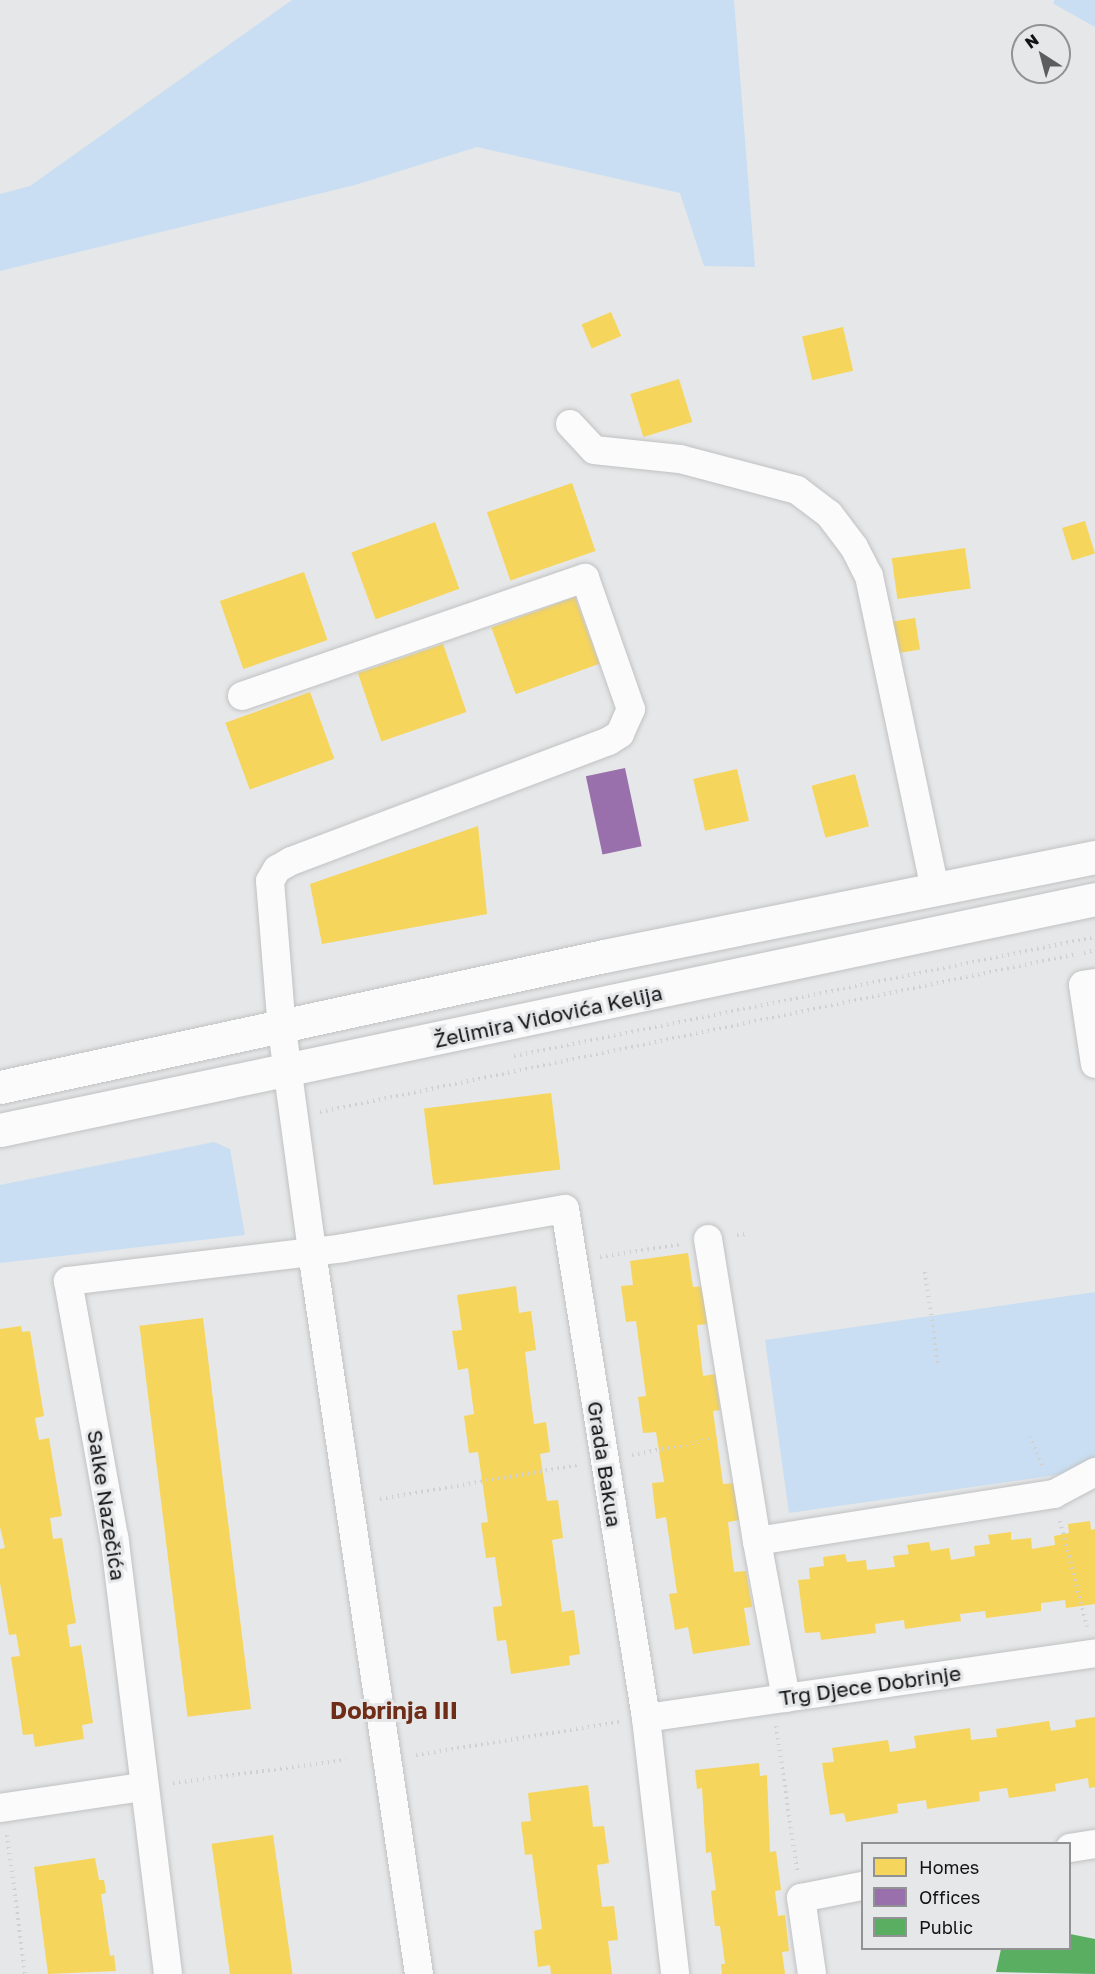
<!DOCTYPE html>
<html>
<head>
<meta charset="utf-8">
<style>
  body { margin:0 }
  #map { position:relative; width:1095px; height:1974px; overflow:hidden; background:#e6e7e8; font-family:"Golos Text",sans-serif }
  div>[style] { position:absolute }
  .green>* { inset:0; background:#c9def2 }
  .homes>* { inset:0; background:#f6d55c; transform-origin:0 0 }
  .offices>* { inset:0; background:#9970ab; transform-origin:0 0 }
  .public>* { inset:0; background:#5aae61 }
  .path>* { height:4px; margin-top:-2px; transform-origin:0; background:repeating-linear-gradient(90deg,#d1d1d2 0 1.5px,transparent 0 6px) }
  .roads { filter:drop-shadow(0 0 2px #c1c2c3) drop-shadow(0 0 2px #c1c2c3) }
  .minor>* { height:28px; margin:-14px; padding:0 14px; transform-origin:14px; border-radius:14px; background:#fbfbfc }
  .major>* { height:33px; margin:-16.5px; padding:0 16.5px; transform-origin:16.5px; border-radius:16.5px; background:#fbfbfc }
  span { translate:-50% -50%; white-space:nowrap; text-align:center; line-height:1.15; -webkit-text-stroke:6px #e5e7e9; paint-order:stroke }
  .street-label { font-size:21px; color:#121314 }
  .quarter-label { font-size:24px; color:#6f2d18; font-weight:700 }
  .legend { position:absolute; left:861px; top:1842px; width:210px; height:108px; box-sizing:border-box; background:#e5e7e9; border:2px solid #919294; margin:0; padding:8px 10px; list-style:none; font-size:18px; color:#121314 }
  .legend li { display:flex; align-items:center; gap:12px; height:30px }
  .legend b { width:30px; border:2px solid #919294 }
  .north { position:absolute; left:1011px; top:24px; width:60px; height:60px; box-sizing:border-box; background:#e5e7e9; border:2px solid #919294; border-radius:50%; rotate:324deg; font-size:16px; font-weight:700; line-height:24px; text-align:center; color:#121314 }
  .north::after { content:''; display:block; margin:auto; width:21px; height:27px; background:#5c5d5e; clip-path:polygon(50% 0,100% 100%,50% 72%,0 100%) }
</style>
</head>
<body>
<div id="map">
  <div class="green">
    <div style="clip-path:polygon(292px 0,734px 0,755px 267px,704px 266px,680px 193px,477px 147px,355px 185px,0 271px,0 194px,30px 186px)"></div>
    <div style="clip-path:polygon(1054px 0,1095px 0,1095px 27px,1054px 4px)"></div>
    <div style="clip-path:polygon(214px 1142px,230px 1149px,245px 1235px,0 1263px,0 1185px)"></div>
    <div style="clip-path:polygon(1095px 1292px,1095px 1457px,1070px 1473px,789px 1513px,765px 1340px)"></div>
  </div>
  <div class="homes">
    <div style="left:611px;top:312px;width:26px;height:32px;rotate:67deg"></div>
    <div style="left:843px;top:327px;width:45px;height:42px;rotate:77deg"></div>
    <div style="left:679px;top:379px;width:45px;height:51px;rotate:73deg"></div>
    <div style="left:572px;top:483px;width:72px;height:90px;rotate:71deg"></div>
    <div style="left:1085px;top:521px;width:34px;height:24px;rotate:73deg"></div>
    <div style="left:435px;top:522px;width:71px;height:89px;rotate:70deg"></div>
    <div style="left:965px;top:548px;width:41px;height:74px;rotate:82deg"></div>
    <div style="left:304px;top:572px;width:72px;height:89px;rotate:71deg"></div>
    <div style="left:575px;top:597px;width:71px;height:89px;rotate:70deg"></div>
    <div style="left:915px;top:618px;width:32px;height:25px;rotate:81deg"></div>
    <div style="left:443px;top:644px;width:72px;height:90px;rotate:71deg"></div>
    <div style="left:310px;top:692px;width:71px;height:90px;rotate:70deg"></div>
    <div style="left:737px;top:769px;width:53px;height:45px;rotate:77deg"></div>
    <div style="left:855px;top:774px;width:54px;height:45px;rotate:75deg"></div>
    <div style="clip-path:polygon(478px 826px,487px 914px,322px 944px,310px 884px)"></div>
    <div style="left:551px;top:1093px;width:77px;height:128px;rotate:83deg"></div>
    <div style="clip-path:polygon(688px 1253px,693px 1287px,705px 1286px,710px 1324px,697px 1325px,703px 1376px,715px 1374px,720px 1410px,713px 1411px,723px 1484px,735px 1483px,740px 1520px,728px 1522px,734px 1572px,746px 1571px,752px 1607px,744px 1608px,750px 1645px,693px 1654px,688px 1627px,675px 1630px,669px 1594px,677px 1593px,666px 1517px,656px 1519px,652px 1483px,664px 1482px,656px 1432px,643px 1433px,638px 1397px,646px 1396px,636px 1321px,626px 1322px,621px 1286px,633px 1285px,630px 1261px)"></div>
    <div style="clip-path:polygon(516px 1286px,519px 1313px,531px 1311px,536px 1350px,525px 1352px,529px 1386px,534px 1424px,546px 1422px,550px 1452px,540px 1454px,547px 1501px,558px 1500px,563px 1538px,552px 1540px,562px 1612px,574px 1610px,580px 1654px,569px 1656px,570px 1665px,511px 1674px,506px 1640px,497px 1641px,493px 1607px,502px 1606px,495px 1557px,486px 1558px,481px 1523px,488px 1522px,478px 1452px,469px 1453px,464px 1416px,474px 1414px,468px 1368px,458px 1370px,452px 1331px,462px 1330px,457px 1295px)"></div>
    <div style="left:203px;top:1318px;width:394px;height:64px;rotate:83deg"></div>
    <div style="clip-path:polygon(21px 1326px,22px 1332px,30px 1331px,44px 1416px,35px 1418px,39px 1440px,49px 1438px,62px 1516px,50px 1518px,53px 1539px,62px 1538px,76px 1623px,67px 1625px,70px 1647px,81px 1645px,93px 1723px,82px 1725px,84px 1739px,35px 1747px,33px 1734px,23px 1735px,11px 1657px,20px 1656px,16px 1634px,9px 1635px,0 1583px,0 1549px,5px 1548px,0 1527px,0 1329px)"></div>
    <div style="clip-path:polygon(1090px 1521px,1091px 1530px,1095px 1529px,1095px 1604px,1066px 1608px,1065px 1600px,1041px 1603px,1041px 1611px,986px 1618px,985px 1611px,960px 1614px,961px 1621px,905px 1629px,904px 1620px,875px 1624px,876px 1633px,821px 1640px,820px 1632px,805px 1633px,798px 1580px,810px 1579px,809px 1568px,824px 1566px,823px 1557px,845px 1554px,847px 1562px,866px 1560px,867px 1570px,895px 1567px,893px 1556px,909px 1554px,907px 1545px,929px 1542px,931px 1551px,949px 1548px,951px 1560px,975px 1556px,974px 1546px,990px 1544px,988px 1535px,1011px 1532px,1011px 1540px,1031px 1538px,1032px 1549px,1043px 1547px,1055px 1545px,1054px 1536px,1069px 1533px,1068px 1524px)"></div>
    <div style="clip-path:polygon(1095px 1717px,1095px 1787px,1089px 1788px,1088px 1778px,1055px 1784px,1056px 1791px,1009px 1798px,1007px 1788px,979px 1792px,980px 1801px,927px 1809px,926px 1800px,897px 1804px,898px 1813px,846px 1822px,844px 1813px,830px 1815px,822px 1763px,834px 1762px,832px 1748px,888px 1740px,890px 1752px,916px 1748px,914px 1736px,970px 1728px,971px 1740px,997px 1737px,996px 1729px,1049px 1721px,1051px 1731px,1076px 1727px,1075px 1720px)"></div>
    <div style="clip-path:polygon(759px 1763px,760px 1776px,767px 1775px,770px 1852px,776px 1851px,781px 1890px,775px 1891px,778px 1916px,785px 1915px,789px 1951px,782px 1952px,785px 1974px,722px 1974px,721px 1964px,725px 1964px,720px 1926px,715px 1926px,711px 1891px,716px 1890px,711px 1852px,706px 1853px,702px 1788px,697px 1789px,695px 1770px)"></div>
    <div style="clip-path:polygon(588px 1785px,593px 1827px,604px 1826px,609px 1863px,597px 1865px,602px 1907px,614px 1906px,618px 1940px,608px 1941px,612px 1974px,551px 1974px,550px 1965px,538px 1967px,534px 1931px,542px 1929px,532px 1854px,525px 1855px,521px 1822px,531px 1821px,528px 1793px)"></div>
    <div style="left:273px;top:1835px;width:140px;height:62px;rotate:82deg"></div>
    <div style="clip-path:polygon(95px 1858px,99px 1880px,104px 1880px,106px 1893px,101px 1894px,110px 1956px,114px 1955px,116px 1971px,48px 1974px,34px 1867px)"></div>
  </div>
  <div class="offices">
    <div style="left:625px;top:768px;width:80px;height:40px;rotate:78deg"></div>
  </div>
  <div class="public">
    <div style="clip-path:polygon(1070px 1934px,1095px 1939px,1095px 1974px,996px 1972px,1001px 1949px,1070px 1948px)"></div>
  </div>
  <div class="path">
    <div style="left:1084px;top:953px;width:11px;rotate:-15deg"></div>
    <div style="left:514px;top:1056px;width:593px;rotate:-11.58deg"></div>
    <div style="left:320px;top:1112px;width:773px;rotate:-11.79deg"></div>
    <div style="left:737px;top:1235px;width:8px;rotate:-7deg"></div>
    <div style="left:600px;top:1257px;width:83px;rotate:-9deg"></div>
    <div style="left:925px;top:1272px;width:95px;rotate:82.1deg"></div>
    <div style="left:1030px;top:1436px;width:35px;rotate:68deg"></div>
    <div style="left:632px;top:1455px;width:83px;rotate:-11.2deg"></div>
    <div style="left:380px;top:1499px;width:201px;rotate:-9.7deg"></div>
    <div style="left:1060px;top:1521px;width:109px;rotate:75.7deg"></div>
    <div style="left:776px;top:1726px;width:146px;rotate:81.7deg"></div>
    <div style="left:416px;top:1755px;width:206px;rotate:-9.2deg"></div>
    <div style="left:173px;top:1783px;width:174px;rotate:-7.6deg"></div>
    <div style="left:7px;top:1835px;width:140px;rotate:82.6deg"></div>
  </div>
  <div class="roads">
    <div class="minor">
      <div style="left:570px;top:424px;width:35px;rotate:47deg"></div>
      <div style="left:594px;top:450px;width:86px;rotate:6deg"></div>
      <div style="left:680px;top:459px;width:121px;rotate:14.8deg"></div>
      <div style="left:797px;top:490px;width:40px;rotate:37deg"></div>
      <div style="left:829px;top:514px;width:41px;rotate:52.9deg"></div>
      <div style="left:854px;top:547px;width:33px;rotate:63deg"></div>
      <div style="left:869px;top:576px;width:320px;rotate:78.1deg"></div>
      <div style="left:242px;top:696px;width:363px;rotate:-19deg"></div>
      <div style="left:585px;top:578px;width:139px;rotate:70.7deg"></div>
      <div style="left:631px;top:709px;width:27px;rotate:114deg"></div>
      <div style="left:620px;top:734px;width:13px;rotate:148deg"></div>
      <div style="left:609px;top:741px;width:340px;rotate:159.3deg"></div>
      <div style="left:291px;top:861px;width:16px;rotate:150deg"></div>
      <div style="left:277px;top:869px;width:14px;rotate:120deg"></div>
      <div style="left:270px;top:881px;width:148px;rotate:85.4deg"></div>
      <div style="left:282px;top:1029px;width:225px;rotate:82.3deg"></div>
      <div style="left:312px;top:1252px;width:730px;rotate:81.57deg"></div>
      <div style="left:1095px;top:983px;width:12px;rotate:171deg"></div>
      <div style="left:1083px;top:985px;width:80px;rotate:81.4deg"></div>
      <div style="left:708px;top:1239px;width:306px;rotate:80.8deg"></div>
      <div style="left:786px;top:1698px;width:160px;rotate:-100.5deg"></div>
      <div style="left:757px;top:1541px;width:301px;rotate:-9deg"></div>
      <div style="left:1054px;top:1494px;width:47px;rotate:-28.2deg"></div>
      <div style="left:646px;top:1718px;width:454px;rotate:-8.2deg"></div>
      <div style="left:0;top:1808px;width:144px;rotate:-8.4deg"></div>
      <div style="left:1070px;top:1848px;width:25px;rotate:-9deg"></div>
      <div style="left:168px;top:1974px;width:440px;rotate:-97deg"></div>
      <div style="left:114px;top:1537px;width:260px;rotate:-100.2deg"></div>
      <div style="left:68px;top:1281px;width:277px;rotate:-6.8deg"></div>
      <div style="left:343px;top:1248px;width:225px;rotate:-10deg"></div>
      <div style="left:565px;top:1209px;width:515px;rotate:80.96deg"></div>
      <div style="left:646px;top:1718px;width:258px;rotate:83.5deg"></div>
      <div style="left:812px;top:1974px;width:77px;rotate:-98.2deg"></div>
      <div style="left:801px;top:1898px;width:62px;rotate:-11.1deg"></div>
    </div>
    <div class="major">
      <div style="left:0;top:1087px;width:618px;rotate:-12.24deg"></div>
      <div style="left:604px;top:956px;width:501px;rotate:-11.4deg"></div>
      <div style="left:0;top:1130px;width:1119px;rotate:-11.91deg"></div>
    </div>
  </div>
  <div class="street-label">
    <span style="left:548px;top:1016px;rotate:-12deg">Želimira Vidovića Kelija</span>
    <span style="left:605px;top:1464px;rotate:81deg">Grada Bakua</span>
    <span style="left:107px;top:1505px;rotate:81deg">Salke Nazečića</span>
    <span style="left:870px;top:1685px;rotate:-8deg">Trg Djece Dobrinje</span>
  </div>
  <div class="quarter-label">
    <span style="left:394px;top:1710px">Dobrinja III</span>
  </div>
  <ul class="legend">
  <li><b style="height:16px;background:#f6d55c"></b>Homes</li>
  <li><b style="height:16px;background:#9970ab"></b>Offices</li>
  <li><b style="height:16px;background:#5aae61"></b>Public</li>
  </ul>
  <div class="north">N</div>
</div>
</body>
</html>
